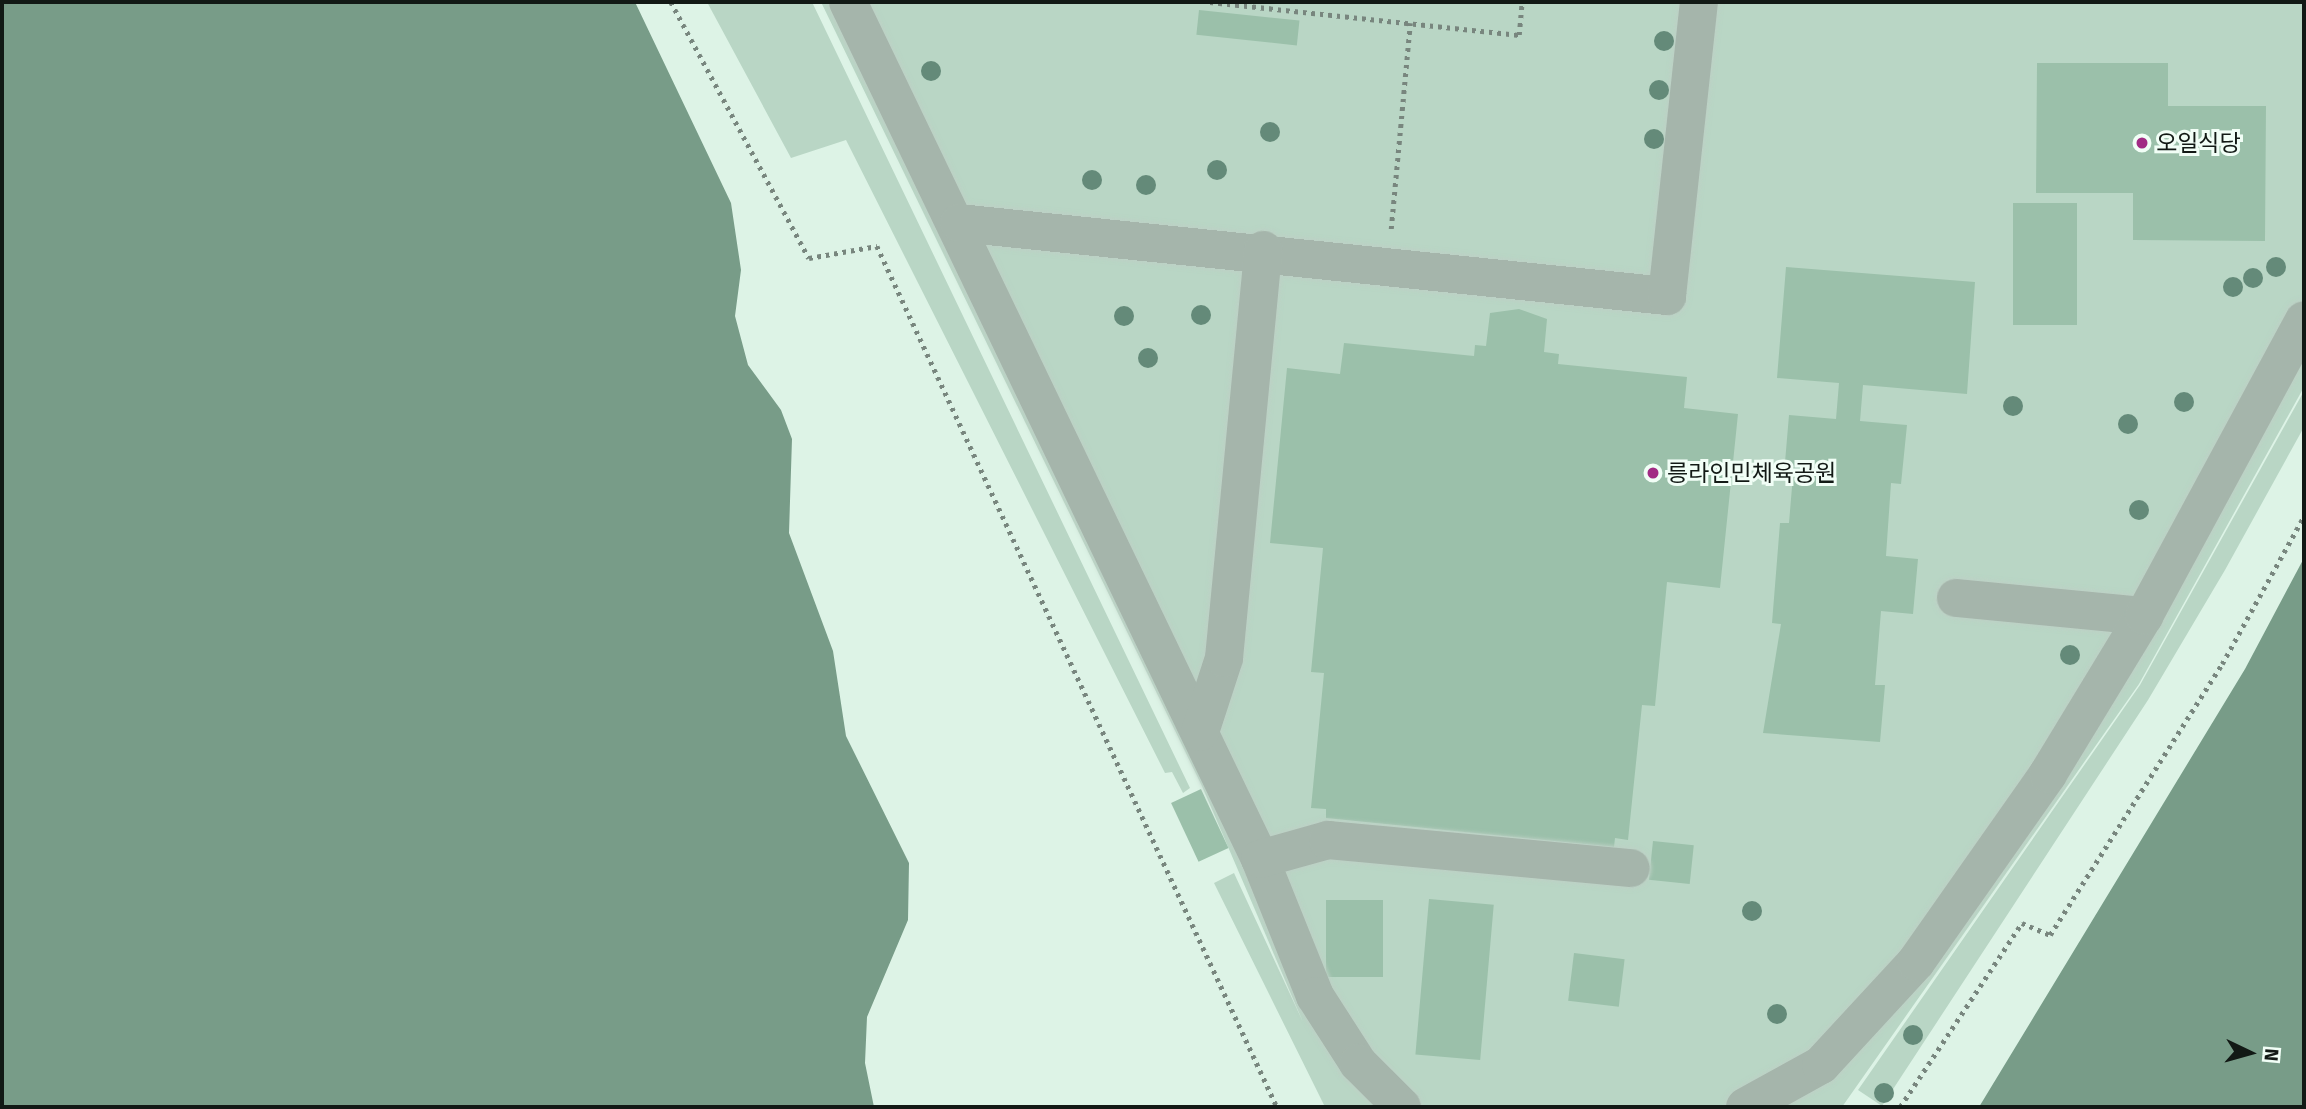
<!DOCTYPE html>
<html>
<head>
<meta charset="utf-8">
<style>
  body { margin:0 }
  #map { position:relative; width:2306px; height:1109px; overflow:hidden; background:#ddf3e6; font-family:"Fira Sans","Noto Sans KR",sans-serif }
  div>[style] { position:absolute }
  .green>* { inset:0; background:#b9d6c5 }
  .water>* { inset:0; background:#789c88 }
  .building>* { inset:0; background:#9bc0aa; transform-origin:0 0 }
  .path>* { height:4.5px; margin-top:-2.25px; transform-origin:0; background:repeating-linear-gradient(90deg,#78867e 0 3.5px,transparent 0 8.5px) }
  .roads { filter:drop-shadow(0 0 2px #bdd0c5) drop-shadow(0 0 2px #bdd0c5) }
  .minor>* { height:38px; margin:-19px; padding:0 19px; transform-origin:19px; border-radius:19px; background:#a5b5ab }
  .trees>* { width:20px; height:20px; margin:-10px; border-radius:50%; background:#648a79 }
  .dots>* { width:19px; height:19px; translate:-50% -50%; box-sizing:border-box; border:4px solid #f1fef6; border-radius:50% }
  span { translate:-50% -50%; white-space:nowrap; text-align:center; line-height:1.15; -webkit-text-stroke:6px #f1fef6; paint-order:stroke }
  .poi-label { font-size:23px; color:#121915 }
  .left { translate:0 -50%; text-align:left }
  .frame { position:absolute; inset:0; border:4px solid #121915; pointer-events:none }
  .north { position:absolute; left:2215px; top:1018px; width:70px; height:70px; -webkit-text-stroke:5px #f1fef6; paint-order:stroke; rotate:95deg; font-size:19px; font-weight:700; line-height:28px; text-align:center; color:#121915 }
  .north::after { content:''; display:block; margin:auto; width:24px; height:32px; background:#121915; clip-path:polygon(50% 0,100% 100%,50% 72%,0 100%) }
</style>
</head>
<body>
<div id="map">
  <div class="green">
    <div style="clip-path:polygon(707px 2px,812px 2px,1190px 788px,1183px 793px,1172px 772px,1165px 773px,846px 140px,791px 158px)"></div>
    <div style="clip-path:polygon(821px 2px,2304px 2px,2304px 387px,2139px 684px,1842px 1107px,1325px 1107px,1214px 883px,1234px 873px,1303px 1022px,1202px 786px)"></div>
    <div style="clip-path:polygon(2304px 391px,2304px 427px,2225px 570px,2148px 700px,1882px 1106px,1858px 1090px,2140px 685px)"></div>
  </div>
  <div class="water">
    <div style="clip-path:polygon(2px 2px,635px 2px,731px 203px,741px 270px,735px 316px,748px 365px,781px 410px,792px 439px,789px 533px,833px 651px,846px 736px,909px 863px,908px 920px,867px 1017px,865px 1063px,874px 1107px,2px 1107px)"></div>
    <div style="clip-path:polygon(2304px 558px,2304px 1107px,1979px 1107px,2245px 669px)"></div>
  </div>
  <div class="building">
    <div style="left:1199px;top:10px;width:101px;height:25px;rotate:6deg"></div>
    <div style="clip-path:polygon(2037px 63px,2168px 63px,2168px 106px,2266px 106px,2265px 241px,2133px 240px,2133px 193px,2036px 193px)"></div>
    <div style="left:2013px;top:203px;width:64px;height:122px"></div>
    <div style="clip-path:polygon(1786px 267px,1975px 282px,1967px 394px,1863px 385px,1860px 421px,1907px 425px,1901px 484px,1891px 483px,1886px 556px,1918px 559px,1913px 614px,1881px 611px,1875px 685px,1885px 685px,1880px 742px,1763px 733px,1781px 624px,1772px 623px,1780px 523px,1789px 523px,1793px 475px,1784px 474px,1789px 415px,1836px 419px,1839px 383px,1777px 378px)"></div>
    <div style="clip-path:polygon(1519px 309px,1547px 319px,1544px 352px,1559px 354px,1558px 364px,1687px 377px,1684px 408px,1738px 414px,1720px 588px,1667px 582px,1655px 706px,1642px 705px,1628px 840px,1615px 838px,1614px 847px,1326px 818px,1326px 809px,1311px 808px,1324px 673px,1311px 672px,1323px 548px,1270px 543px,1287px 368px,1340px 374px,1344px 343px,1474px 356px,1475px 345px,1486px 346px,1490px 313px)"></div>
    <div style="left:1201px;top:789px;width:65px;height:33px;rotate:65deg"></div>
    <div style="left:1653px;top:841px;width:41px;height:39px;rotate:6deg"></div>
    <div style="left:1429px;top:899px;width:65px;height:156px;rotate:5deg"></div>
    <div style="left:1326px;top:900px;width:57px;height:77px"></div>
    <div style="left:1574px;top:953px;width:51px;height:48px;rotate:7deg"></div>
  </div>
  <div class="path">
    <div style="left:671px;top:2px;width:291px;rotate:61.7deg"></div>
    <div style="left:809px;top:258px;width:69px;rotate:-10deg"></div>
    <div style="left:877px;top:246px;width:949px;rotate:65.08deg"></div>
    <div style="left:1210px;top:2px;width:311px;rotate:6.1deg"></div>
    <div style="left:1519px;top:35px;width:33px;rotate:-85deg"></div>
    <div style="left:1391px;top:229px;width:207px;rotate:-84.7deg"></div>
    <div style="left:1900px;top:1107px;width:221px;rotate:-56.5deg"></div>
    <div style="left:2022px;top:923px;width:30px;rotate:23deg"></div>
    <div style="left:2050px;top:935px;width:321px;rotate:-57.6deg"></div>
    <div style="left:2222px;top:664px;width:169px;rotate:-61deg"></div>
  </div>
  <div class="roads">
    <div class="minor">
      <div style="left:848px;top:2px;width:951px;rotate:64.32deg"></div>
      <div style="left:1260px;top:859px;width:148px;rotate:68.1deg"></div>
      <div style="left:1315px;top:996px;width:80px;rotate:57.3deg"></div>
      <div style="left:1358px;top:1063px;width:62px;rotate:45deg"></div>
      <div style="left:959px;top:223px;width:712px;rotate:5.89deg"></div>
      <div style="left:1667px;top:296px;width:296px;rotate:-83.8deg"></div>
      <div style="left:1956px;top:598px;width:189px;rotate:5.5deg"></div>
      <div style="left:1200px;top:732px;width:78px;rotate:-72deg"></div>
      <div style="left:1224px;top:658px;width:410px;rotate:-84.5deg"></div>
      <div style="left:1260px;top:859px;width:71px;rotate:-15.6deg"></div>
      <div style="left:1328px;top:840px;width:304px;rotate:5.3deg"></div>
      <div style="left:1745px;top:1107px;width:87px;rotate:-28.9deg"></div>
      <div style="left:1821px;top:1065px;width:140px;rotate:-47.3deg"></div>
      <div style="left:1916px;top:962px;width:230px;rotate:-54.9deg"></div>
      <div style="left:2048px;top:774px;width:185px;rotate:-58.7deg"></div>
      <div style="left:2144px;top:616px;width:336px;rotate:-61.6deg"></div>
    </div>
  </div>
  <div class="trees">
    <div style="left:1664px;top:41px"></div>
    <div style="left:931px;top:71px"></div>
    <div style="left:1659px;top:90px"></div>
    <div style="left:1270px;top:132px"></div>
    <div style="left:1654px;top:139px"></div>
    <div style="left:1217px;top:170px"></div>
    <div style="left:1092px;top:180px"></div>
    <div style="left:1146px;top:185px"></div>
    <div style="left:2276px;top:267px"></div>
    <div style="left:2253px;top:278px"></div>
    <div style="left:2233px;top:287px"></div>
    <div style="left:1201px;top:315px"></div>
    <div style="left:1124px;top:316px"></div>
    <div style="left:1148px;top:358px"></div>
    <div style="left:2184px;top:402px"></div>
    <div style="left:2013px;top:406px"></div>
    <div style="left:2128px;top:424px"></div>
    <div style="left:2139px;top:510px"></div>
    <div style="left:2070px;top:655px"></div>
    <div style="left:1752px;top:911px"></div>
    <div style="left:1777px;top:1014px"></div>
    <div style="left:1913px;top:1035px"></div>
    <div style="left:1884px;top:1093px"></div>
  </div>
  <div class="dots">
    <div style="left:2142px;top:143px;background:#a12b84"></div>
    <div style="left:1653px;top:473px;background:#a12b84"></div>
  </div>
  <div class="poi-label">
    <span class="left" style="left:2156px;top:143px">오일식당</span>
    <span class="left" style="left:1667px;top:473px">릉라인민체육공원</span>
  </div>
  <div class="frame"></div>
  <div class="north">N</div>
</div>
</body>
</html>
